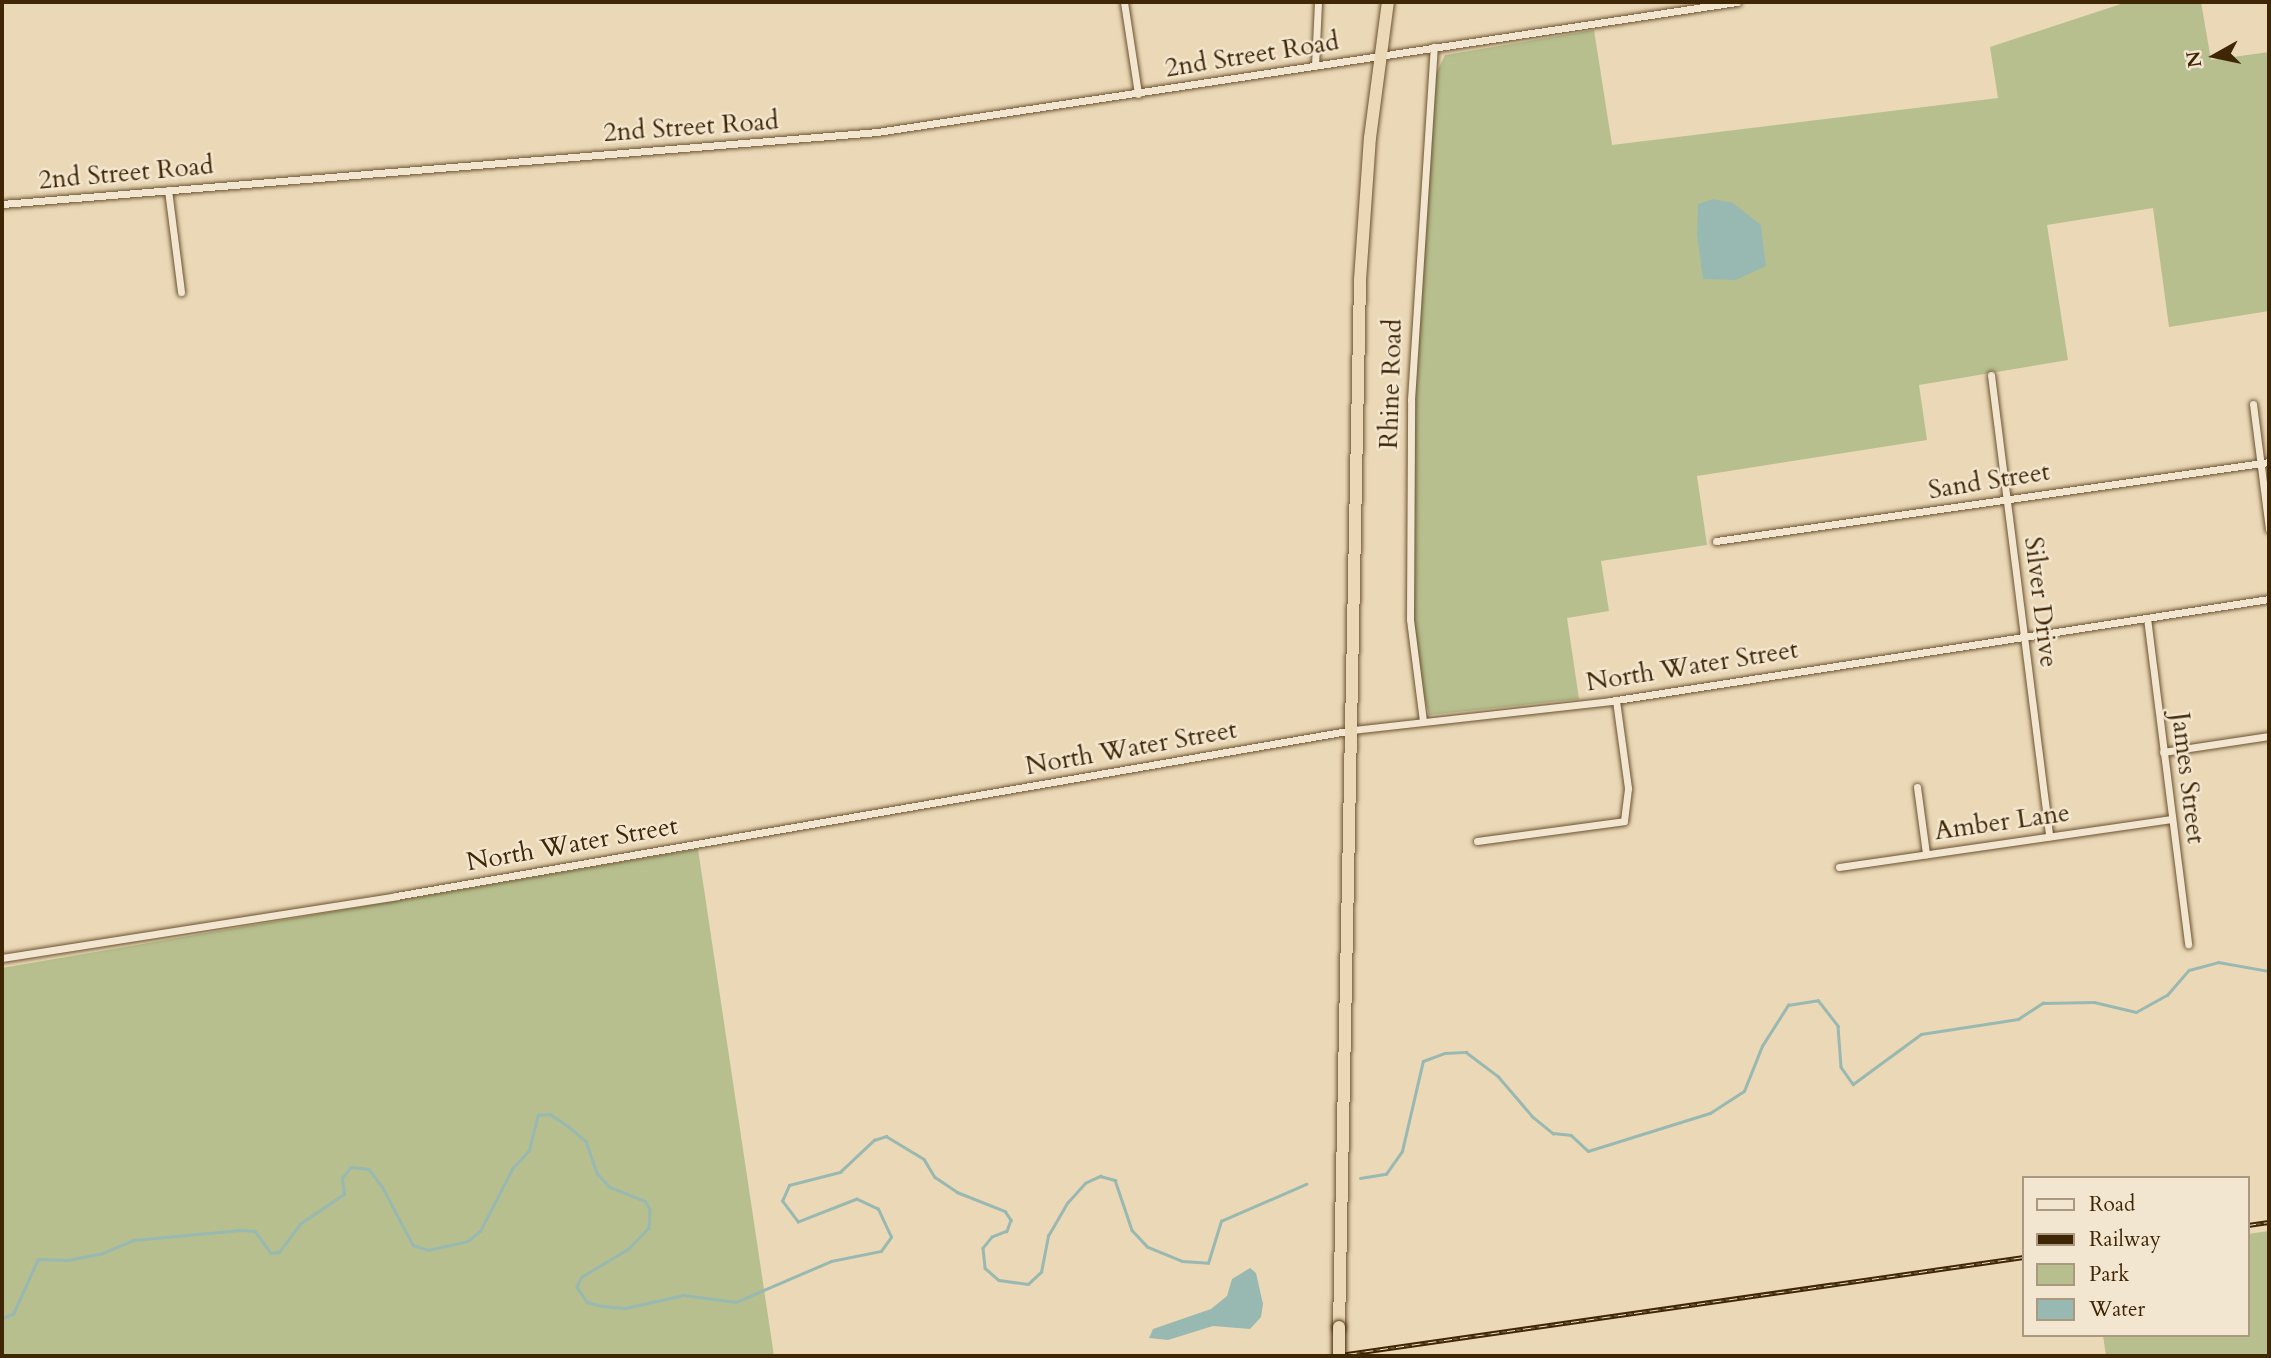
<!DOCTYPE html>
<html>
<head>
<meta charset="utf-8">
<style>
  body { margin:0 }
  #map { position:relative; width:2271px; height:1358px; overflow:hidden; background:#ebd8b6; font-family:Cardo,serif }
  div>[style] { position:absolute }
  .green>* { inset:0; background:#b7bf8e }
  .water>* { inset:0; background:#98b9b1 }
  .stream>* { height:2.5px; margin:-1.25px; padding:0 1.25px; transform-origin:1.25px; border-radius:1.25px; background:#98b9b1 }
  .roads { filter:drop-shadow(0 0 2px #6a5231) drop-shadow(0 0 2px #6a5231) }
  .street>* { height:7px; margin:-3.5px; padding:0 3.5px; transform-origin:3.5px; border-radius:3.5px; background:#f2e6d0 }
  .highway>* { height:12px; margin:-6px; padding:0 6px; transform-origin:6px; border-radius:6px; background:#ebd8b6 }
  .rail>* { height:5px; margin-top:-2.5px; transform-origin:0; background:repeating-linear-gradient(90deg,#f2e6d0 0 8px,#3f2605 0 16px); box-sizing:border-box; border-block:2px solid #3f2605 }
  .bridges { filter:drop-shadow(0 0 2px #3f2605) drop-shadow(0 0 2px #3f2605) }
  .highway-bridge>* { height:12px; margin:-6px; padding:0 6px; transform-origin:6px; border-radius:6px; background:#ebd8b6 }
  span { translate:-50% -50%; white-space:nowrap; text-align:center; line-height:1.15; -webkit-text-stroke:5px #f2e6d0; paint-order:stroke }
  .street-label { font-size:26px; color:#3f2605 }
  .frame { position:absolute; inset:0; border:4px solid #3f2605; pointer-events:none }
  .legend { position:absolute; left:2022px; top:1176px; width:228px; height:161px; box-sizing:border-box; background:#f2e6d0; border:2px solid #aa997f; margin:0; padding:9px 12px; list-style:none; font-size:21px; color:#3f2605 }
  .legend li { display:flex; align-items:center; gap:14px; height:35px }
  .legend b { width:35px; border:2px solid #aa997f }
  .north { position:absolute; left:2180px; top:21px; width:70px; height:70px; -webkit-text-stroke:5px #f2e6d0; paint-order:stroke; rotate:261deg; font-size:19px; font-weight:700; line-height:28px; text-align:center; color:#3f2605 }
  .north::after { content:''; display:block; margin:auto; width:24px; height:32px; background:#3f2605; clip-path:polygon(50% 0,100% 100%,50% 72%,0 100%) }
</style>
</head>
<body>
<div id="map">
  <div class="green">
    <div style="clip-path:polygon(2127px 2px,2201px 2px,2211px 60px,2269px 52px,2269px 311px,2169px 327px,2153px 208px,2047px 225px,2068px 360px,1919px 385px,1927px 440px,1697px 476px,1707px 545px,1601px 561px,1609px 611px,1567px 618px,1579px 699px,1429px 715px,1419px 677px,1412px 624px,1413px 448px,1417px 308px,1434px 78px,1445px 55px,1594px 30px,1612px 145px,1998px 98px,1990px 47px)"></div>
    <div style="clip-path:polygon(698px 849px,774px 1356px,2px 1356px,2px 968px)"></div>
    <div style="clip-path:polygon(2269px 1231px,2269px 1356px,2106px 1356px,2103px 1335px,2248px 1335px,2248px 1234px)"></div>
  </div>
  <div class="water">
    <div style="clip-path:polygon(1713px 199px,1733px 203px,1761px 225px,1766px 266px,1736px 280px,1703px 279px,1697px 235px,1698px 204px)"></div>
    <div style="clip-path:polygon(1250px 1268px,1256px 1273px,1263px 1304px,1261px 1317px,1250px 1329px,1213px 1326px,1168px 1340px,1149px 1338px,1153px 1329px,1211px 1309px,1227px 1296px,1232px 1279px)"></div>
  </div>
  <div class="stream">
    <div style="left:1360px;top:1178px;width:26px;rotate:-9deg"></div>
    <div style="left:1386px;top:1174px;width:28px;rotate:-55deg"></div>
    <div style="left:1402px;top:1151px;width:92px;rotate:-76.9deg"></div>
    <div style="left:1423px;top:1061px;width:23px;rotate:-20deg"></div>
    <div style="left:1445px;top:1053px;width:21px;rotate:-3deg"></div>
    <div style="left:1466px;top:1052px;width:40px;rotate:37deg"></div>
    <div style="left:1498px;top:1076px;width:54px;rotate:49.5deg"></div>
    <div style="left:1533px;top:1117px;width:26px;rotate:39deg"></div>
    <div style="left:1553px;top:1133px;width:18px;rotate:6deg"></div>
    <div style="left:1571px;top:1135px;width:23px;rotate:43deg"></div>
    <div style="left:1588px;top:1151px;width:128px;rotate:-17.3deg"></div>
    <div style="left:1710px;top:1113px;width:40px;rotate:-32.9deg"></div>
    <div style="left:1744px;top:1091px;width:48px;rotate:-68.2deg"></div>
    <div style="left:1762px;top:1046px;width:49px;rotate:-57.6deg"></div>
    <div style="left:1788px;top:1005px;width:30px;rotate:-9deg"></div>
    <div style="left:1818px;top:1000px;width:33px;rotate:52deg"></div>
    <div style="left:1838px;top:1026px;width:41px;rotate:85.8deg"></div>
    <div style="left:1841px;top:1067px;width:21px;rotate:55deg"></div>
    <div style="left:1853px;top:1084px;width:84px;rotate:-36.3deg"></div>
    <div style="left:1921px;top:1034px;width:98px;rotate:-8.8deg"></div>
    <div style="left:2018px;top:1019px;width:30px;rotate:-33deg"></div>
    <div style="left:2043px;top:1003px;width:51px;rotate:-1.1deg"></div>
    <div style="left:2094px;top:1002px;width:43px;rotate:13.4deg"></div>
    <div style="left:2136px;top:1012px;width:35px;rotate:-29deg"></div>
    <div style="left:2167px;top:995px;width:33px;rotate:-49deg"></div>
    <div style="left:2189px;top:970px;width:30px;rotate:-15deg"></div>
    <div style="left:2218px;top:962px;width:52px;rotate:10deg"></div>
    <div style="left:2px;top:1318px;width:12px;rotate:-20deg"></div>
    <div style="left:13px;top:1314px;width:60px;rotate:-65.6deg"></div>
    <div style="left:38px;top:1259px;width:30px;rotate:2deg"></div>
    <div style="left:68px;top:1260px;width:36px;rotate:-11deg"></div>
    <div style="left:103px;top:1253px;width:34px;rotate:-23deg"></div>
    <div style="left:134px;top:1240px;width:107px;rotate:-5.3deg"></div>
    <div style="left:241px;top:1230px;width:14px;rotate:4deg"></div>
    <div style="left:255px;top:1231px;width:27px;rotate:54deg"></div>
    <div style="left:271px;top:1253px;width:8px;rotate:-7deg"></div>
    <div style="left:279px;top:1252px;width:36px;rotate:-53deg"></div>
    <div style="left:301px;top:1223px;width:52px;rotate:-34deg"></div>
    <div style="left:344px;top:1194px;width:16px;rotate:-97deg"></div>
    <div style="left:342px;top:1178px;width:14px;rotate:-51deg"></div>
    <div style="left:351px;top:1167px;width:18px;rotate:6deg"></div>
    <div style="left:369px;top:1169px;width:21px;rotate:53deg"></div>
    <div style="left:382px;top:1186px;width:67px;rotate:62.3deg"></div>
    <div style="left:413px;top:1245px;width:16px;rotate:18deg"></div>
    <div style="left:428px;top:1250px;width:41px;rotate:-12.7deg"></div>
    <div style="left:468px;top:1241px;width:16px;rotate:-40deg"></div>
    <div style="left:480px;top:1231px;width:70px;rotate:-62.7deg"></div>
    <div style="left:512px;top:1169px;width:25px;rotate:-48deg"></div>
    <div style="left:529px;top:1150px;width:36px;rotate:-76deg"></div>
    <div style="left:538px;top:1115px;width:12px;rotate:-5deg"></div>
    <div style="left:550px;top:1114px;width:22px;rotate:34deg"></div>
    <div style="left:568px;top:1126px;width:23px;rotate:40deg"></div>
    <div style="left:586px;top:1141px;width:34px;rotate:71deg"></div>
    <div style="left:597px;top:1173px;width:19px;rotate:47deg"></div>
    <div style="left:610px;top:1187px;width:38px;rotate:22deg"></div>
    <div style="left:645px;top:1201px;width:9px;rotate:58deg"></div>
    <div style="left:650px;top:1209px;width:19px;rotate:93deg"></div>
    <div style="left:649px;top:1228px;width:29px;rotate:134deg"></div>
    <div style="left:629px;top:1249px;width:55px;rotate:149.2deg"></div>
    <div style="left:582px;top:1277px;width:11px;rotate:117deg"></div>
    <div style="left:577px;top:1287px;width:18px;rotate:56deg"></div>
    <div style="left:587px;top:1302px;width:16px;rotate:15deg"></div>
    <div style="left:602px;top:1306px;width:23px;rotate:5deg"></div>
    <div style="left:625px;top:1308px;width:60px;rotate:-12.4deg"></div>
    <div style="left:684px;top:1295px;width:52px;rotate:7.7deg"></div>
    <div style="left:736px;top:1302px;width:103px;rotate:-23.3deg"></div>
    <div style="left:831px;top:1261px;width:51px;rotate:-11.3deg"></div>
    <div style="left:881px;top:1251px;width:17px;rotate:-54deg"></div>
    <div style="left:891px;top:1237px;width:31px;rotate:-115deg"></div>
    <div style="left:878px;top:1209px;width:23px;rotate:-155deg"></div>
    <div style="left:857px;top:1199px;width:63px;rotate:158.7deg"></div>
    <div style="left:798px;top:1222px;width:26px;rotate:-127deg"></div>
    <div style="left:782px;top:1201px;width:17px;rotate:-66deg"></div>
    <div style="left:789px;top:1185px;width:53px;rotate:-14.3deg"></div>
    <div style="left:840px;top:1172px;width:47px;rotate:-43.3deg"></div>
    <div style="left:874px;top:1140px;width:13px;rotate:-18deg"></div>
    <div style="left:886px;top:1136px;width:44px;rotate:31.2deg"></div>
    <div style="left:924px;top:1159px;width:21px;rotate:59deg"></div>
    <div style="left:935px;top:1177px;width:27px;rotate:34deg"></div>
    <div style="left:957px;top:1192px;width:52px;rotate:21.6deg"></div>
    <div style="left:1005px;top:1211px;width:11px;rotate:56deg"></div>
    <div style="left:1011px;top:1220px;width:12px;rotate:110deg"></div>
    <div style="left:1007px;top:1231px;width:16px;rotate:158deg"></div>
    <div style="left:992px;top:1237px;width:14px;rotate:129deg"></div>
    <div style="left:983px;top:1248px;width:20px;rotate:84deg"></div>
    <div style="left:985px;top:1268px;width:18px;rotate:41deg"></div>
    <div style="left:999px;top:1280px;width:29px;rotate:8deg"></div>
    <div style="left:1028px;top:1284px;width:18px;rotate:-43deg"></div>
    <div style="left:1041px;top:1272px;width:37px;rotate:-79deg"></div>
    <div style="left:1048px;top:1236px;width:39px;rotate:-60deg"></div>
    <div style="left:1068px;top:1202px;width:25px;rotate:-48deg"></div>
    <div style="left:1085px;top:1183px;width:17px;rotate:-25deg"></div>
    <div style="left:1100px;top:1176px;width:16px;rotate:15deg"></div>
    <div style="left:1115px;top:1180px;width:53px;rotate:71.2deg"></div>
    <div style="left:1132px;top:1230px;width:23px;rotate:47deg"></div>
    <div style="left:1148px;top:1247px;width:37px;rotate:22deg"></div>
    <div style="left:1182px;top:1261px;width:26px;rotate:4deg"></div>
    <div style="left:1208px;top:1263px;width:44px;rotate:-72.8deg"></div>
    <div style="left:1221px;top:1221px;width:93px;rotate:-23.5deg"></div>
  </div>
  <div class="roads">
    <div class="street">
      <div style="left:1124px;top:2px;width:93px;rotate:81.3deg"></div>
      <div style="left:1315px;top:66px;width:64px;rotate:-87.3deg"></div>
      <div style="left:168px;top:190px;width:103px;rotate:82.7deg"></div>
      <div style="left:2px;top:204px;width:878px;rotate:-4.7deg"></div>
      <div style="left:877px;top:132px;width:870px;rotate:-8.6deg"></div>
      <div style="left:1991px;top:375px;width:465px;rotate:82.8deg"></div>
      <div style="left:2253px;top:404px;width:126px;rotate:82.7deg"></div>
      <div style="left:1716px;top:541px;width:559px;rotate:-8.13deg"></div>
      <div style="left:2147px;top:618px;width:329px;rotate:82.8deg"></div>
      <div style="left:1423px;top:721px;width:103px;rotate:-97.3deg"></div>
      <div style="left:1410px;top:619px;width:219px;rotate:-89.7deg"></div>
      <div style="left:1411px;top:400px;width:354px;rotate:-86.3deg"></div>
      <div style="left:2163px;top:752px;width:107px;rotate:-8.6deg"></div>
      <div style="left:1917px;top:787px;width:68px;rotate:82.3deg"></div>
      <div style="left:1477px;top:841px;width:148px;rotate:-7.7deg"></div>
      <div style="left:1624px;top:821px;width:33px;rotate:-83deg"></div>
      <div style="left:1628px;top:788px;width:89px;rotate:-97.8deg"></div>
      <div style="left:1839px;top:867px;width:336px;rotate:-8.2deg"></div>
      <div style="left:2px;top:958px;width:399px;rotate:-8.9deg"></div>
      <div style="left:396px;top:896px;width:971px;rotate:-9.84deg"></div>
      <div style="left:1353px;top:730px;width:259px;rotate:-6.4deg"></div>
      <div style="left:1610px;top:701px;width:667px;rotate:-8.8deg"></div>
    </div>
    <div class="highway">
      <div style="left:1339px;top:1327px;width:1047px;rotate:-88.85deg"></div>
      <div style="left:1360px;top:280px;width:142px;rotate:-86deg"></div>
      <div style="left:1370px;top:138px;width:137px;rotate:-82.5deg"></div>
    </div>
  </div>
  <div class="rail">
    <div style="left:2248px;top:1225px;width:21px;rotate:-8deg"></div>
    <div style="left:1333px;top:1356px;width:698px;rotate:-8.15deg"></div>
  </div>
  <div class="bridges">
    <div class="highway-bridge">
      <div style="left:1339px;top:1356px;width:29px;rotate:-90deg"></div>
    </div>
  </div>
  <div class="street-label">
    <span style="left:1252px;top:55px;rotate:-9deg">2nd Street Road</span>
    <span style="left:691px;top:127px;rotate:-4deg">2nd Street Road</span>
    <span style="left:126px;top:173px;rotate:-5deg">2nd Street Road</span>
    <span style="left:1391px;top:384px;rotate:-88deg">Rhine Road</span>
    <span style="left:1989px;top:481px;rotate:-9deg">Sand Street</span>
    <span style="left:2041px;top:602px;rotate:83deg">Silver Drive</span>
    <span style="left:1692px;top:666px;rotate:-9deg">North Water Street</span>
    <span style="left:1131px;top:748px;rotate:-10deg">North Water Street</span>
    <span style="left:2188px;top:778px;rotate:83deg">James Street</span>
    <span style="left:2002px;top:822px;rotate:-8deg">Amber Lane</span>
    <span style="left:572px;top:844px;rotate:-10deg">North Water Street</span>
  </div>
  <div class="frame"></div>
  <ul class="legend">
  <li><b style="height:9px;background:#f2e6d0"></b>Road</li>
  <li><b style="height:9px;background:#3f2605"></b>Railway</li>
  <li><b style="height:19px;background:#b7bf8e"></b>Park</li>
  <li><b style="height:19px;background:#98b9b1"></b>Water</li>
  </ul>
  <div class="north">N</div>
</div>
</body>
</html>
